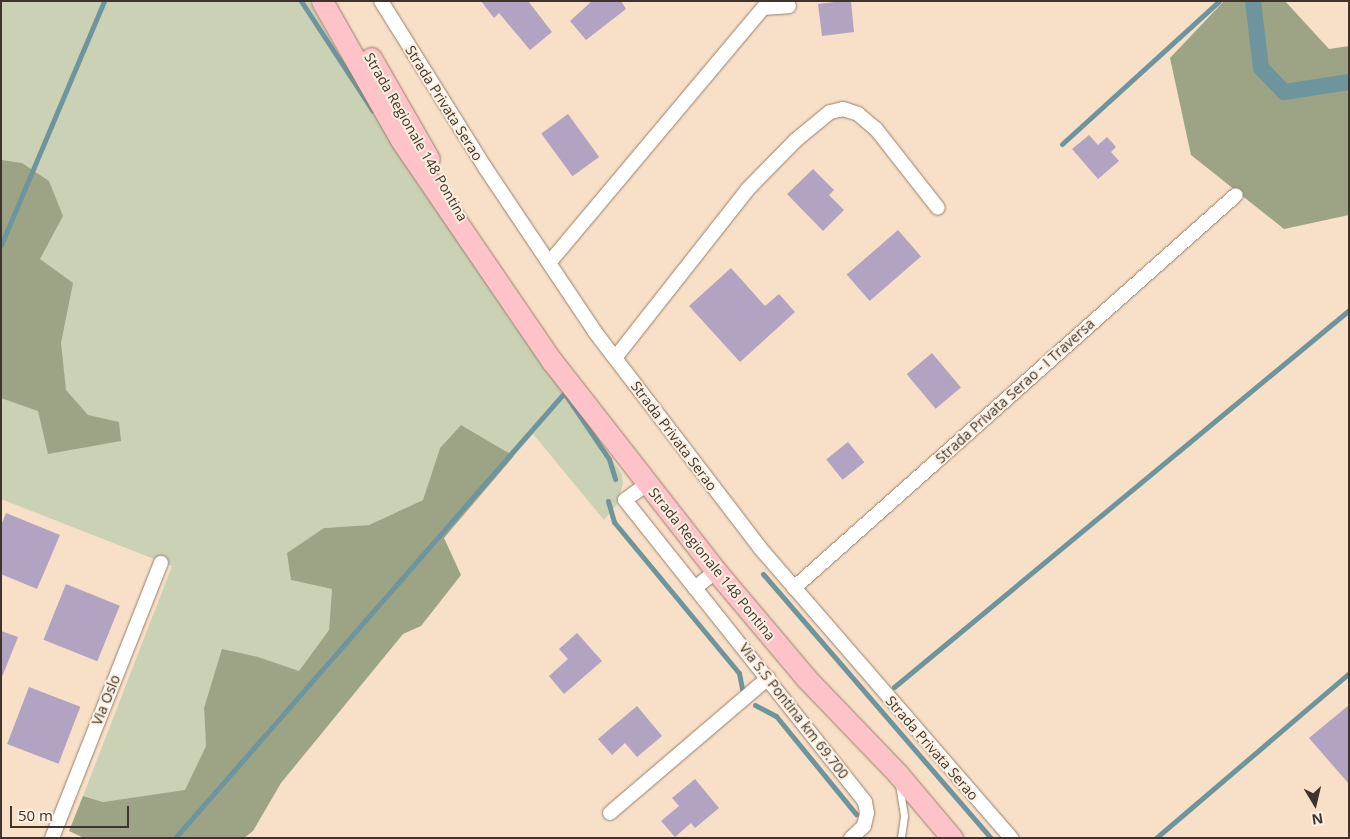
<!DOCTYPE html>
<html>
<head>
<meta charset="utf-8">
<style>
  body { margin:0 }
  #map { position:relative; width:1350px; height:839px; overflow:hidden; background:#f8dfc7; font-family:"Open Sans",sans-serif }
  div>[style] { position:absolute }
  .green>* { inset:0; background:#cad1b5 }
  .forest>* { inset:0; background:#9da485 }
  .stream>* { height:5px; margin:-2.5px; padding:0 2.5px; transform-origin:2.5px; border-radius:2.5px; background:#6e959d }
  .canal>* { height:16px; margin:-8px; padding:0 8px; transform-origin:8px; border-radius:8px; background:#6e959d }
  .building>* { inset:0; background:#b1a3c1; transform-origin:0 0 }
  .roads { filter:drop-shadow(0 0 1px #957f69) drop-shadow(0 0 1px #957f69) }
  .service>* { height:7px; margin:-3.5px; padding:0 3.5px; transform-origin:3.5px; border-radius:3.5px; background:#fff }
  .minor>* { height:14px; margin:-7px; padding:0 7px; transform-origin:7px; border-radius:7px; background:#fff }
  .primary>* { height:21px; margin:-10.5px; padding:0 10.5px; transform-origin:10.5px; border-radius:10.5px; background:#fec3c8 }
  span { translate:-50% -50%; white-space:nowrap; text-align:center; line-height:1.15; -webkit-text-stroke:4px #fdefe0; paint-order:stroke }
  .street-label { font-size:14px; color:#3e342b }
  .frame { position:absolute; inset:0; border:2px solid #3e342b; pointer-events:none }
  .north { position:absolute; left:1290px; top:779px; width:50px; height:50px; -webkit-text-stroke:4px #fdefe0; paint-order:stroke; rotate:171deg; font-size:14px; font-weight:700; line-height:20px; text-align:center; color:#3e342b }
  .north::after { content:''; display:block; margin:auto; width:18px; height:22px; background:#3e342b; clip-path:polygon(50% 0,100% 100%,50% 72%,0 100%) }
  .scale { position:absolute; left:10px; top:806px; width:119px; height:22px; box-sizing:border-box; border:2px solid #3e342b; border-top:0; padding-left:6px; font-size:15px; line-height:18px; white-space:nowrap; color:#3e342b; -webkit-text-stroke:4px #fdefe0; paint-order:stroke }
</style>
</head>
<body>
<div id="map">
  <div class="green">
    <div style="clip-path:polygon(1px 1px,309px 1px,340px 56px,510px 320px,622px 474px,623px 483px,617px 504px,604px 520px,533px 434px,514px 456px,461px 425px,440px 448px,423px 500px,369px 525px,324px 528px,291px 580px,332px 589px,329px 630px,299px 672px,258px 657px,204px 708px,206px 746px,185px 791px,103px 802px,83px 796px,172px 566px,1px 499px)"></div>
  </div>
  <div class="forest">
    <div style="clip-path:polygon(1224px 1px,1285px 1px,1329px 49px,1349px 46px,1349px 215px,1284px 229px,1191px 155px,1170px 58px)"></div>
    <div style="clip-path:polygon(1px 160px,22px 163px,49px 181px,63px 216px,40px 259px,73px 283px,61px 343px,66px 390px,88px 415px,119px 422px,121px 441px,48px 454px,38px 411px,1px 398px)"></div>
    <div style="clip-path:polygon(461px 425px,514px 456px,444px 538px,461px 575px,421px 626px,403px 634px,281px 783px,253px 831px,244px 838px,84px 838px,69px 831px,83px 796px,103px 802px,185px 790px,206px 746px,204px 708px,222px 649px,258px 657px,299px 671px,329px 630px,332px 589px,291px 580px,287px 553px,324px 528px,369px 525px,423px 500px,440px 448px)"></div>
  </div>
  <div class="stream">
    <div style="left:301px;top:1px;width:131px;rotate:56.8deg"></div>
    <div style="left:1062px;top:144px;width:212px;rotate:-42.3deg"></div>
    <div style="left:1px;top:245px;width:265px;rotate:-67.1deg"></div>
    <div style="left:565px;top:394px;width:78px;rotate:55.9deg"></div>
    <div style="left:609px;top:459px;width:21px;rotate:73deg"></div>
    <div style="left:608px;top:501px;width:22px;rotate:74deg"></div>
    <div style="left:614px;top:522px;width:196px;rotate:50.4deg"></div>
    <div style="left:739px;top:673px;width:16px;rotate:79deg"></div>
    <div style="left:763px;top:574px;width:349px;rotate:49.2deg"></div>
    <div style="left:894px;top:687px;width:591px;rotate:-39.64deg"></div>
    <div style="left:755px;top:705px;width:24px;rotate:28deg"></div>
    <div style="left:776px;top:716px;width:127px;rotate:50.8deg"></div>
    <div style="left:175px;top:838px;width:591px;rotate:-48.84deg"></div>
    <div style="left:1156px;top:838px;width:254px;rotate:-40.5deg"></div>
  </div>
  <div class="canal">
    <div style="left:1253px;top:1px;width:67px;rotate:83.2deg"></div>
    <div style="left:1261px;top:68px;width:33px;rotate:46deg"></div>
    <div style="left:1284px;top:92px;width:66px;rotate:-8.7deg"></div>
  </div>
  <div class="building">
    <div style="clip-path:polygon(481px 1px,528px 1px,552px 32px,530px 50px,499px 13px,494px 18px)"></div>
    <div style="clip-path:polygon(592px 1px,621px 1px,626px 9px,586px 40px,570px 21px)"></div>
    <div style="clip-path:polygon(843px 1px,851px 1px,854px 32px,822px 36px,818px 4px)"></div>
    <div style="left:568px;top:114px;width:53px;height:33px;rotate:54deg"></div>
    <div style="clip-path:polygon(1089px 135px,1098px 145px,1107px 137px,1116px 147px,1111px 152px,1119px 161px,1098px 179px,1072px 149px)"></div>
    <div style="clip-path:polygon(813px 169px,834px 190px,829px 195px,844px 210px,823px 231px,787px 194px)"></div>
    <div style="left:898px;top:230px;width:35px;height:68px;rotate:49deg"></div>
    <div style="clip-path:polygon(731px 268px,765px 306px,779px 294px,795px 312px,740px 362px,689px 306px)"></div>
    <div style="left:932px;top:353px;width:45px;height:33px;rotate:50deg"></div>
    <div style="left:848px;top:442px;width:26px;height:28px;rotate:51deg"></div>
    <div style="clip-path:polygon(6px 513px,60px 535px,37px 589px,1px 574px,1px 525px)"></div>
    <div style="left:66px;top:584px;width:58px;height:60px;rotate:22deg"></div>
    <div style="clip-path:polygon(1px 631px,18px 637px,2px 677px,1px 676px)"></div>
    <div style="clip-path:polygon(577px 633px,602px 661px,564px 694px,549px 676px,568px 659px,559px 649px)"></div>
    <div style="left:29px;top:687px;width:55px;height:61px;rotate:21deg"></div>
    <div style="clip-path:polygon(1349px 705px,1349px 784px,1309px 738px)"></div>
    <div style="clip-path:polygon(637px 706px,662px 736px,637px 757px,625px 743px,612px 755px,598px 739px)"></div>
    <div style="clip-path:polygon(695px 779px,719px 808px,695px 828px,691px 823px,675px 837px,661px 821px,679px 806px,672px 798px)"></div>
  </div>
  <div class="roads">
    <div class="service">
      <div style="left:899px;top:784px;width:32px;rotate:81deg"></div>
      <div style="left:904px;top:816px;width:22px;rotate:98deg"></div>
    </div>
    <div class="minor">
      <div style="left:381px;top:1px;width:198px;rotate:58deg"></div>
      <div style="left:486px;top:169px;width:196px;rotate:56.2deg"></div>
      <div style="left:595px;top:332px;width:272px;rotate:52.6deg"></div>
      <div style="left:760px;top:548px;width:384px;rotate:49.1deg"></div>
      <div style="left:549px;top:263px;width:333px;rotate:-50deg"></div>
      <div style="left:763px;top:8px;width:26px;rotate:-4deg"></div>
      <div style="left:615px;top:358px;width:214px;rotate:-51.8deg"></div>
      <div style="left:747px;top:190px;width:70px;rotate:-45.6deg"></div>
      <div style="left:796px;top:140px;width:44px;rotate:-39.5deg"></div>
      <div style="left:830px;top:112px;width:13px;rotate:-13deg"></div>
      <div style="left:843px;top:109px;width:16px;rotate:18deg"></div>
      <div style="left:858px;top:114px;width:23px;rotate:40deg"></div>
      <div style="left:876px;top:129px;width:100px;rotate:51.9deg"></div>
      <div style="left:647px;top:484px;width:27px;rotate:144deg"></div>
      <div style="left:625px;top:500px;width:112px;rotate:51.5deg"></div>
      <div style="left:695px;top:588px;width:27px;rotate:-39deg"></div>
      <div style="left:695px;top:588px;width:273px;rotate:51.5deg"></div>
      <div style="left:865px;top:802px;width:11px;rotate:80deg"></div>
      <div style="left:867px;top:813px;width:13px;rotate:103deg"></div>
      <div style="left:864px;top:826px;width:18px;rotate:137deg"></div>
      <div style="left:794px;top:588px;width:591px;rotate:-41.64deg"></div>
      <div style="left:610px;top:813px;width:208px;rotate:-40.5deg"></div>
      <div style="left:52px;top:838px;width:296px;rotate:-68.4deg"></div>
    </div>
    <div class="primary">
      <div style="left:322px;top:1px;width:160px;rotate:60.4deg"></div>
      <div style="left:401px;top:140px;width:268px;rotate:55.7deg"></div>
      <div style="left:552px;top:361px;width:266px;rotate:52deg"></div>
      <div style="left:716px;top:571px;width:140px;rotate:49.9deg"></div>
      <div style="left:806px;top:678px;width:133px;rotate:46.2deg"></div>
      <div style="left:898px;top:774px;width:84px;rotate:49.8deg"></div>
      <div style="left:371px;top:58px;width:116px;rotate:60.1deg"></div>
    </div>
  </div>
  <div class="street-label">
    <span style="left:444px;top:103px;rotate:58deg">Strada Privata Serao</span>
    <span style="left:416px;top:137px;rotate:60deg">Strada Regionale 148 Pontina</span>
    <span style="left:1015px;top:391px;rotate:-42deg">Strada Privata Serao - I Traversa</span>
    <span style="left:674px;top:436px;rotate:53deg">Strada Privata Serao</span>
    <span style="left:712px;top:564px;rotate:51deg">Strada Regionale 148 Pontina</span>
    <span style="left:106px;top:700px;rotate:-68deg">Via Oslo</span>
    <span style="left:794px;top:711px;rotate:52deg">Via S.S Pontina km 69.700</span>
    <span style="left:932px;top:748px;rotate:49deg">Strada Privata Serao</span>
  </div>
  <div class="frame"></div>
  <div class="north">N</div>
  <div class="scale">50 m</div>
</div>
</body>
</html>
